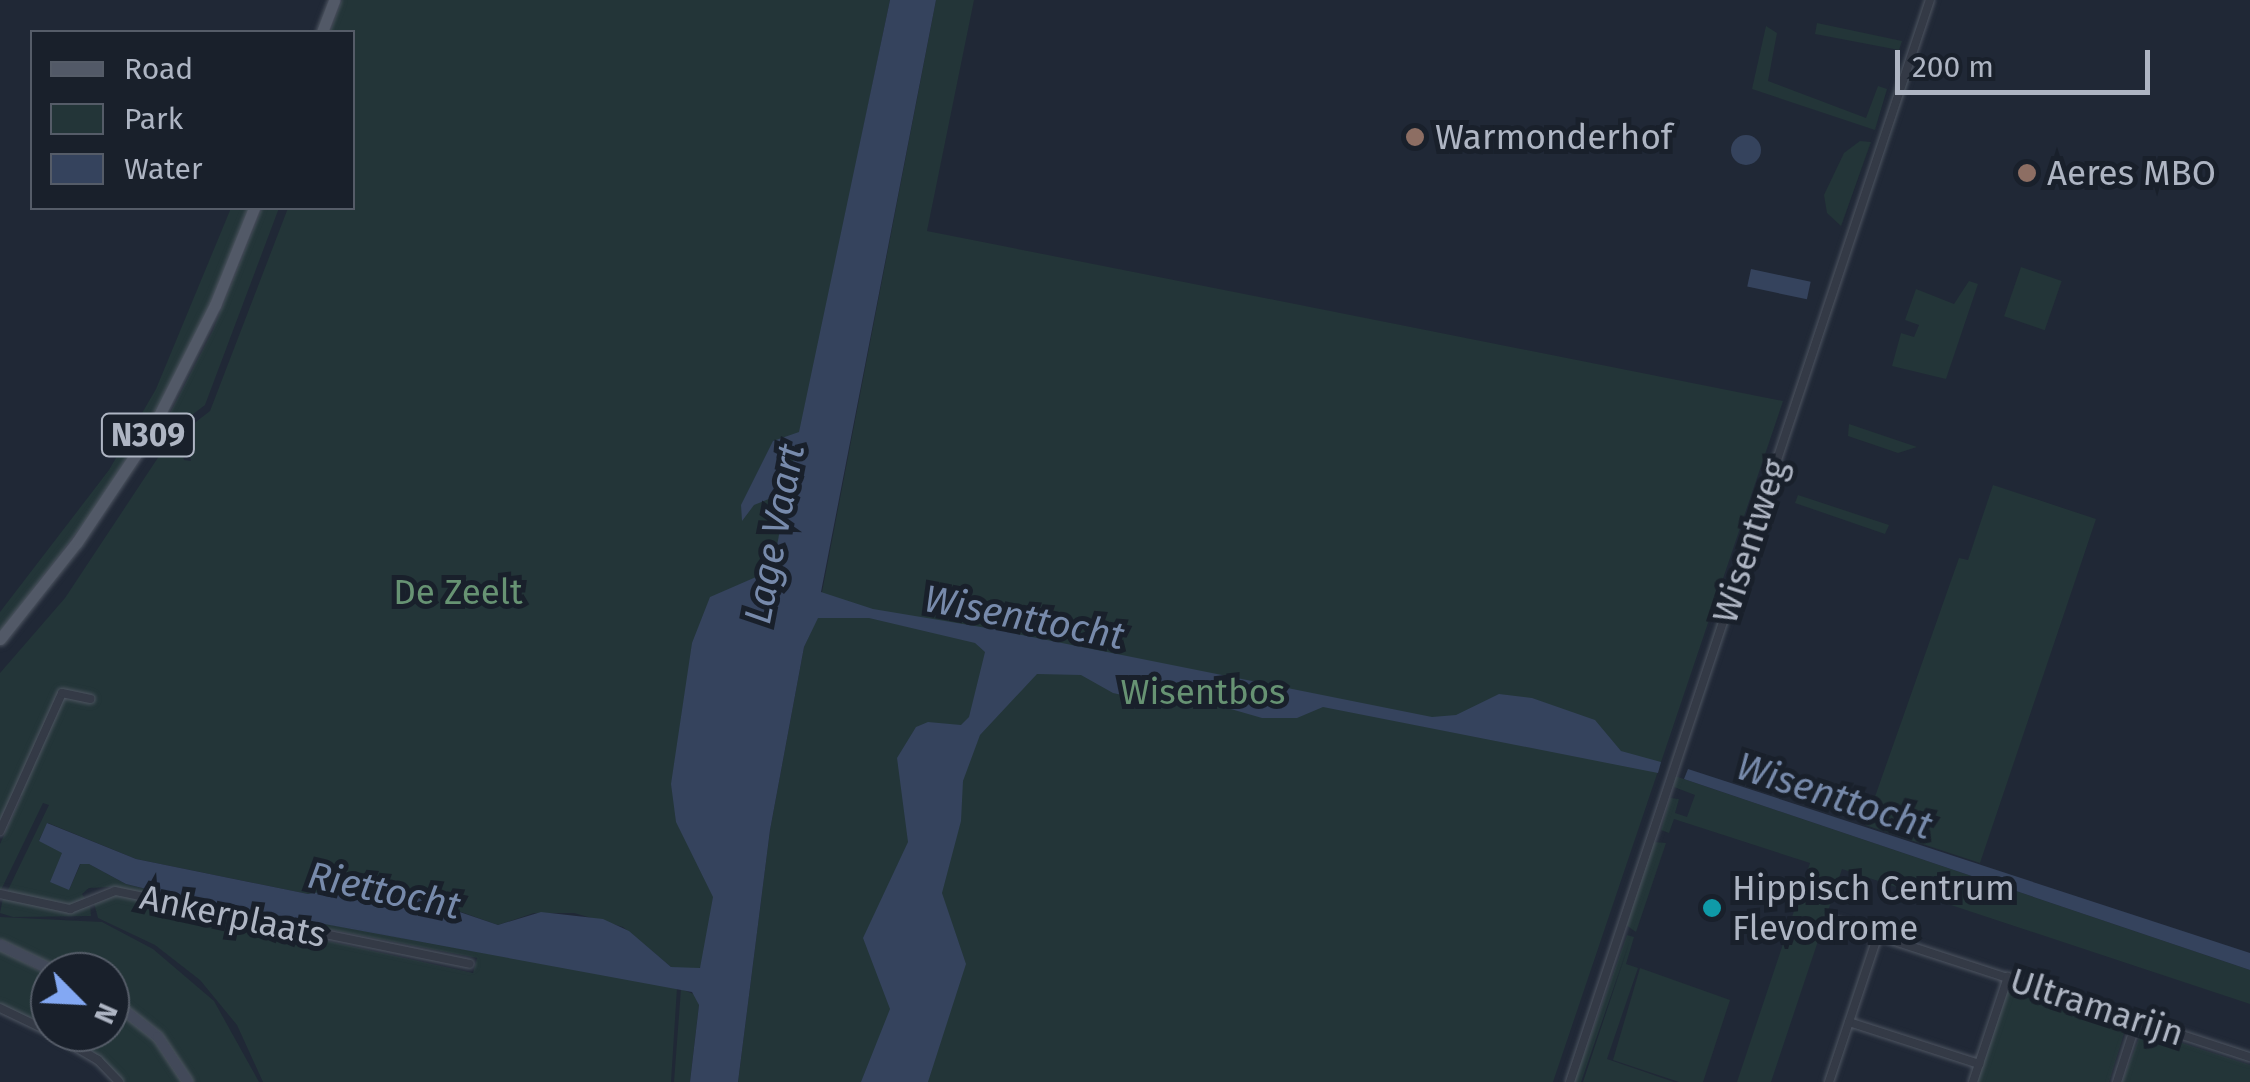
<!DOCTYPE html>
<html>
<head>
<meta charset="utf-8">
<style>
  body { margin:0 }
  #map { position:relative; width:2250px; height:1082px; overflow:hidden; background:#202836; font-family:"Fira Sans",sans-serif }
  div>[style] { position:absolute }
  .green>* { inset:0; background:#233538; transform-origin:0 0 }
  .water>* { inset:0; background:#35435d; transform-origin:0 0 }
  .round { border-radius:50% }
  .roads { filter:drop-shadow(0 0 2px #4e5561) drop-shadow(0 0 2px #4e5561) }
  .street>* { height:8px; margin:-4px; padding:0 4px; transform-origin:4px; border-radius:4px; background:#343a46 }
  .secondary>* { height:10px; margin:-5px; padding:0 5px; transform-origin:5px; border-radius:5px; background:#424959 }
  .primary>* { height:11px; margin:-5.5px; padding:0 5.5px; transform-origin:5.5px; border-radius:5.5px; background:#525967 }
  .dots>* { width:28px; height:28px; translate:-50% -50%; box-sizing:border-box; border:5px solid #19202b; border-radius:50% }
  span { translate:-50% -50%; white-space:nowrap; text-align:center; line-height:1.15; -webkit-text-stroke:10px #19202b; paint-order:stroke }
  .shield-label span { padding:2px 8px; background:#19202b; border:2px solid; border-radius:8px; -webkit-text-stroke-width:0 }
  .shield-label { font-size:32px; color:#aeb5c3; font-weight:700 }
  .poi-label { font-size:35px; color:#aeb5c3 }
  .left { translate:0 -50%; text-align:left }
  .street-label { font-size:35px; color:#aeb5c3 }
  .park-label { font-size:35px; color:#679373 }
  .water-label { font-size:38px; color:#778aab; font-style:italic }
  .legend { position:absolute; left:30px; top:30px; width:325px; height:180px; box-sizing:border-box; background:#19202b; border:2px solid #555c68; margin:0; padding:12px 18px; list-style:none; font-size:30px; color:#aeb5c3 }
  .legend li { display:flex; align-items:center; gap:20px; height:50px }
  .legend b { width:50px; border:2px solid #555c68 }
  .north { position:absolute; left:30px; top:952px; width:100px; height:100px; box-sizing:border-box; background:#19202b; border:2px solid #555c68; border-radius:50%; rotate:114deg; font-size:28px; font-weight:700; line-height:40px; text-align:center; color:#aeb5c3 }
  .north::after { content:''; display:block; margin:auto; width:35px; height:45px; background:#83a8f3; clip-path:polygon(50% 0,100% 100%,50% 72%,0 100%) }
  .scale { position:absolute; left:1895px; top:50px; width:255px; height:45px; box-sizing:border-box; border:5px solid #aeb5c3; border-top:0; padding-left:12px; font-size:30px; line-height:35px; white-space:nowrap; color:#aeb5c3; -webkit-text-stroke:8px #19202b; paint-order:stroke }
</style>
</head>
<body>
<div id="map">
  <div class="green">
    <div style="clip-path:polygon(342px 0,890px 0,774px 561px,766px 569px,709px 880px,714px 897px,703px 965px,695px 971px,671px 967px,623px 927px,574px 913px,534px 913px,498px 925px,382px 884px,308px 894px,136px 859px,48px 823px,39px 840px,63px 853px,69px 890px,81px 863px,89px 864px,126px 884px,179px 897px,677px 988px,671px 1082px,263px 1082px,237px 1025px,200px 980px,155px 945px,98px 918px,94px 903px,109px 893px,473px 973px,477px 958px,111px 887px,89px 888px,82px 894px,86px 900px,70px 906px,7px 892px,49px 805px,43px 803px,0 892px,0 844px,22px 796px,12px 794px,0 820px,0 673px,65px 598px,167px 444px,179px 439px,184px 460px,191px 461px,184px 431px,210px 411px,288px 208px,352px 208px,352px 32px,330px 32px)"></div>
    <div style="clip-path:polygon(936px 0,974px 0,927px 231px,1783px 401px,1553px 1082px,738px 1082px,770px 830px,804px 647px,817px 618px)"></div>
    <div style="clip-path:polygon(1817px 23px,1902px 41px,1899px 50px,1815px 34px)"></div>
    <div style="clip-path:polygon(1766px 26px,1777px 33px,1768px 81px,1866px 118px,1878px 86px,1887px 89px,1875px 130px,1752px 89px)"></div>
    <div style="clip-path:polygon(1860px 141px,1871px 142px,1841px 226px,1827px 213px,1824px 195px,1844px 153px)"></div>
    <div style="clip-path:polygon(231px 208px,249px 208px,217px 292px,157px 410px,104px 497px,0 632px,0 612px,109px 470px,156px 389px)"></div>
    <div style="clip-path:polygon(262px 208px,279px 208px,205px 405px,154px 444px,213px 330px)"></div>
    <div style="left:2021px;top:267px;width:43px;height:52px;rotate:19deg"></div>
    <div style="clip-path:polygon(1969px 281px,1978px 284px,1946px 379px,1892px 366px,1901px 333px,1914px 337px,1919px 325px,1905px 320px,1916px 289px,1954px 304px)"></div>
    <div style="clip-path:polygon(1849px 424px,1917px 447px,1898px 453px,1848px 436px)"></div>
    <div style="clip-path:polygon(1993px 485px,2096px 519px,1980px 863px,1865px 825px,1959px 558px,1968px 560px)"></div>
    <div style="clip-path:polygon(1798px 495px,1889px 525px,1885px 534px,1795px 503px)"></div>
    <div style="clip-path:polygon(1675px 776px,2250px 970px,2250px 1004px,1842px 869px,1771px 1082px,1737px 1082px,1810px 863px,1674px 819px,1669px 833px,1661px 830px,1670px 798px,1679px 799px,1675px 813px,1687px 817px,1695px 795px,1674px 787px)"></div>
    <div style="clip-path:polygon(1653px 842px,1666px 843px,1636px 932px,1626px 925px)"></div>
    <div style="clip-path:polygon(3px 898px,49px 907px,90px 904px,91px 916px,13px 917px,0 913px)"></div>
    <div style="clip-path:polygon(0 917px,102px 922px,153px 949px,214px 1001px,259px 1082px,193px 1082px,156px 1029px,110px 994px,110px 972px,68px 972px,0 939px)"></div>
    <div style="clip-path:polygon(1627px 935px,1634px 937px,1626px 964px,1638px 968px,1607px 1059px,1674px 1082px,1583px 1082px,1630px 941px,1581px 1082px,1574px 1082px)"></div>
    <div style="clip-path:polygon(0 949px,50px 977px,50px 1028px,0 1004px)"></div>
    <div style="clip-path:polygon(1640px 968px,1730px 1000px,1703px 1082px,1679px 1082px,1613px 1060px)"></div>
    <div style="clip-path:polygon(2015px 987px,2127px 1024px,2109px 1082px,1976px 1082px,2007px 988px)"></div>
    <div style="clip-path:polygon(681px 989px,696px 995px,699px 1005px,690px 1082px,674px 1082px)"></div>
    <div style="clip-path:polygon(110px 1003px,154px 1038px,184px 1082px,124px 1082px,95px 1053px,59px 1032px,110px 1032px)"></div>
    <div style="clip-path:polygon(2142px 1030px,2250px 1065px,2250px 1082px,2122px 1082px)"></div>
  </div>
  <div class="water">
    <div style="clip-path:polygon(890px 0,936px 0,821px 592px,873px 609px,987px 628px,1001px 622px,1017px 634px,1432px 717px,1456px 715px,1499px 694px,1532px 698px,1595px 720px,1621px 751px,1661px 762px,1658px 773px,1323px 707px,1297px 718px,1262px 718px,1203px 701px,1188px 684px,1177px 682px,1166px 697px,1149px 701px,1113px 693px,1081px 675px,1037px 674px,980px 735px,963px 781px,961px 821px,942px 893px,966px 964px,928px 1082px,861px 1082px,890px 1009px,863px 938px,908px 842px,897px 758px,916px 727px,928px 722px,961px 725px,969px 717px,985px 652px,975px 643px,869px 618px,818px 618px,804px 647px,770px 830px,738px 1082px,690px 1082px,699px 1005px,692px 992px,179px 897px,126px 884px,89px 864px,80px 864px,69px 890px,50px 882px,62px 853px,39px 841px,47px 823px,136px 859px,308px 894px,374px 883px,498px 925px,541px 912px,603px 919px,629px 931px,671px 967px,700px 968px,713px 897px,676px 822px,671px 784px,692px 643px,710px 597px,756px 577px,774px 561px,795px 451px,786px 453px,771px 498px,754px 505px,742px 521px,741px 505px,773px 441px,799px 432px)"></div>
    <div class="round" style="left:1731px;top:135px;width:30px;height:30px"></div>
    <div style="left:1751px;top:269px;width:61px;height:18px;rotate:12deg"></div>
    <div style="clip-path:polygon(1688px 769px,2250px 953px,2250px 970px,1684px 779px)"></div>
  </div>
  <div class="roads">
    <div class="street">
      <div style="left:0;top:831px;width:151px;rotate:-65.8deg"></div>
      <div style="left:62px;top:693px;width:29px;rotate:12deg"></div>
      <div style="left:0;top:894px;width:72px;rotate:12.1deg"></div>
      <div style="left:70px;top:909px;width:48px;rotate:-21.8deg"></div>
      <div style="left:115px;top:891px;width:362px;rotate:11.6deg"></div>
      <div style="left:1830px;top:920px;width:442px;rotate:18.1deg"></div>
      <div style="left:0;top:1008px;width:55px;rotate:25.6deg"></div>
      <div style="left:1849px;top:1022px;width:137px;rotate:17.9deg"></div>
      <div style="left:50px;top:1032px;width:56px;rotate:30.3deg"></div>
      <div style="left:98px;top:1060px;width:30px;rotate:46deg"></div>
      <div style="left:1570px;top:1082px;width:1140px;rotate:-71.6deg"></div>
      <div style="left:1829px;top:1082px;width:155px;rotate:-71.6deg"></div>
      <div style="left:1973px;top:1082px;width:111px;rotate:-71.6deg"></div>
      <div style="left:2117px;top:1082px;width:65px;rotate:-72.1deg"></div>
    </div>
    <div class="secondary">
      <div style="left:0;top:945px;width:63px;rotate:25.3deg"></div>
      <div style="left:110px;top:999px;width:61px;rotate:38.4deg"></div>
      <div style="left:158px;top:1037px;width:54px;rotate:56.3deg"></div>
    </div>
    <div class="primary">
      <div style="left:322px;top:32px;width:34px;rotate:-69deg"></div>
      <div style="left:0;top:639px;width:124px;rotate:-51.6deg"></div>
      <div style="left:77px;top:542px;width:131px;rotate:-56.2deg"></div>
      <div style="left:150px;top:433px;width:144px;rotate:-63.1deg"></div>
      <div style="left:215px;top:305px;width:105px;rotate:-68.1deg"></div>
    </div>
  </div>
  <div class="dots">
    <div style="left:1415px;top:137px;background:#8d6e63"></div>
    <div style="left:2027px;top:173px;background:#8d6e63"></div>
    <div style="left:1712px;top:908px;background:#0f9aa8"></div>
  </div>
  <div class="shield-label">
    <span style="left:148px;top:435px">N309</span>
  </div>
  <div class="poi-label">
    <span class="left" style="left:1435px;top:137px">Warmonderhof</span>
    <span class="left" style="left:2047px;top:173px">Aeres MBO</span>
    <span class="left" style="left:1732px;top:908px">Hippisch Centrum<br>Flevodrome</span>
  </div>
  <div class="street-label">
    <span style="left:1750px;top:541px;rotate:-72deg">Wisentweg</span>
    <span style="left:233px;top:916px;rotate:12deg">Ankerplaats</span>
    <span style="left:2097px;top:1007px;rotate:18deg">Ultramarijn</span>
  </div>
  <div class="park-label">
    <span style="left:458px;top:592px">De Zeelt</span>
    <span style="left:1203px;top:692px">Wisentbos</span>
  </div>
  <div class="water-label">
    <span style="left:775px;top:534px;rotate:-79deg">Lage Vaart</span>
    <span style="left:1024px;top:618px;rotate:11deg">Wisenttocht</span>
    <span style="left:1834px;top:797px;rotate:18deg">Wisenttocht</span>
    <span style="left:384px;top:891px;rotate:12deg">Riettocht</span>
  </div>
  <ul class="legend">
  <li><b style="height:12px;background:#525967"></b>Road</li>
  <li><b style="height:28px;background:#233538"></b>Park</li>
  <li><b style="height:28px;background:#35435d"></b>Water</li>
  </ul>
  <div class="north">N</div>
  <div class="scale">200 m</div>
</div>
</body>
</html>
